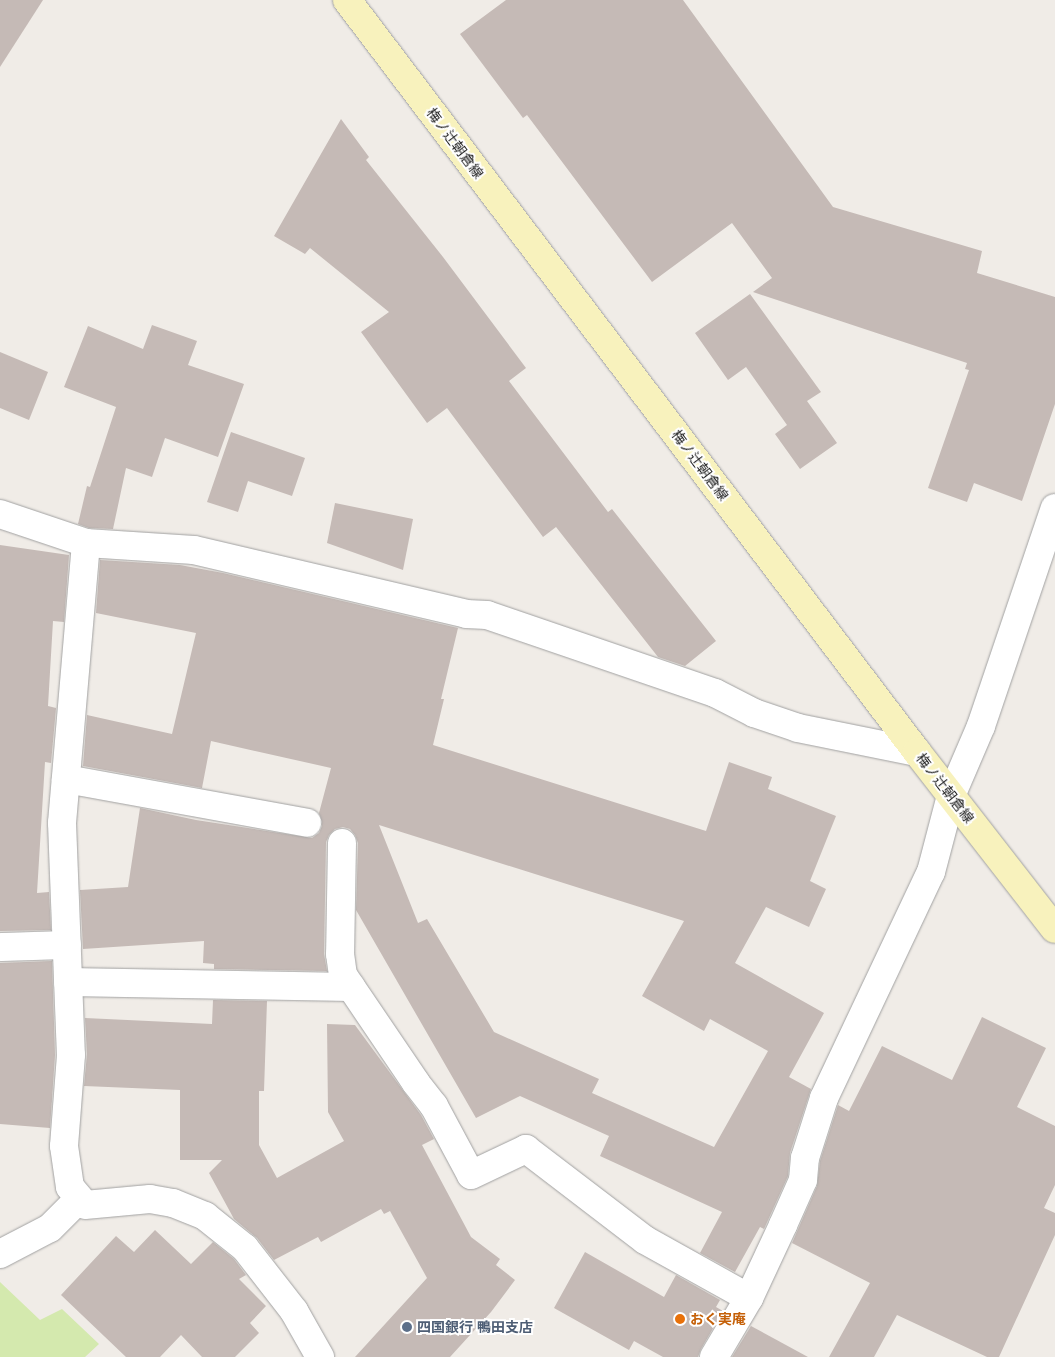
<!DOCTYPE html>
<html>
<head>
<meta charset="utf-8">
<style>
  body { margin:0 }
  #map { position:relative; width:1055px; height:1357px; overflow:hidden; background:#f0ece7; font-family:Montserrat,"Noto Sans JP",sans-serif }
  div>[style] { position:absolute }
  .grass>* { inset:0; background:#d4e9ae }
  .building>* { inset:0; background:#c5bab6 }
  .roads { filter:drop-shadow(0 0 1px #a1a1a1) drop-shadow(0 0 1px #a1a1a1) }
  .minor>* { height:28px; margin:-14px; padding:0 14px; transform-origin:14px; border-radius:14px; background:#fff }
  .secondary>* { height:28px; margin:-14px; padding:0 14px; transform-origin:14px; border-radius:14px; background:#f8f2bd }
  .dots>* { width:14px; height:14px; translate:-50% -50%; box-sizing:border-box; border:2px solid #fff; border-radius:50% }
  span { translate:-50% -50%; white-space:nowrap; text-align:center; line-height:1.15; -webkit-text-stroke:4px #fff; paint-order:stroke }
  .street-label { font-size:14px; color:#202020 }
  .food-label { font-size:14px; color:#c56008; font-weight:700 }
  .left { translate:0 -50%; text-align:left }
  .service-label { font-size:14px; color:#4e5e75; font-weight:700 }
</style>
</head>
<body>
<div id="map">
  <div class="grass">
    <div style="clip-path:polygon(0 1282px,40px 1320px,62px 1309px,99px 1344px,85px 1357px,0 1357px)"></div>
  </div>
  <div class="building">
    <div style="clip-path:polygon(0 0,43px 0,0 67px)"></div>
    <div style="clip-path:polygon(506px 0,683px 0,833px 207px,982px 251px,977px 273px,1055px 297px,1055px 404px,1022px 501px,974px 483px,967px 502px,928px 488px,969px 370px,965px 369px,967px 363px,753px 292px,772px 278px,732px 223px,652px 282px,527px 115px,523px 118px,460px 34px)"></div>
    <div style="clip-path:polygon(341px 119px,369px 157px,366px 160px,443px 257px,526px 368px,509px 381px,608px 512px,612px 509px,716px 641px,685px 666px,658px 657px,556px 527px,543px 537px,447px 408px,427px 423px,361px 332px,389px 312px,310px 248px,305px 254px,274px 236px)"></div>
    <div style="clip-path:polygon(750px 294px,821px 392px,807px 401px,837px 443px,800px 469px,775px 434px,787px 425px,746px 367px,728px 380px,695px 333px)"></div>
    <div style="clip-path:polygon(152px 325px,197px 341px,188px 365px,244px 384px,218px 457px,165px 438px,152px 477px,126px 468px,113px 529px,89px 528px,78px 524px,87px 486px,90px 487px,116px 407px,64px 387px,88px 326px,143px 349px)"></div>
    <div style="clip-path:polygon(0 352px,48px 372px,29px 420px,0 408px)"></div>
    <div style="clip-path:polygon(231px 432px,305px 458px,292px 496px,248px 481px,238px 512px,207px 502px)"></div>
    <div style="clip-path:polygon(335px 503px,413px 519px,403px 570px,327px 543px)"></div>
    <div style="clip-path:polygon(0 545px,69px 555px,64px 622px,53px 621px,48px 706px,56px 708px,51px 763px,45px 762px,37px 893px,49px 892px,51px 930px,0 931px)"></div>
    <div style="clip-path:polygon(evenodd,100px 560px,180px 565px,223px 573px,458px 628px,441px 699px,444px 699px,433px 745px,706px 831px,729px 762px,772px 777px,768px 789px,836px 816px,810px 881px,826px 889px,809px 927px,766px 907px,735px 963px,824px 1013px,789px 1077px,811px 1089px,790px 1153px,788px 1176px,764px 1229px,760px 1227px,735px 1272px,700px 1253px,722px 1212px,600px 1156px,609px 1136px,520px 1096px,476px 1118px,356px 910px,358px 843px,355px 835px,350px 829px,343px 827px,335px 829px,329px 835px,326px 842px,324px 954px,327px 971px,214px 969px,214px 964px,203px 963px,204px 941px,83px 949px,80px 890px,128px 887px,140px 808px,196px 820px,312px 838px,319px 833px,322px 826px,319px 813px,331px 768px,211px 741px,202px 788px,83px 766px,87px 715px,172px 734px,196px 633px,96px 613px,100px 560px,379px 825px,684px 921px,642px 996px,704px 1031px,710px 1019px,768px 1051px,714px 1147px,592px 1093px,599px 1079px,494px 1032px,427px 919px,418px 923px,379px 825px)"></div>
    <div style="clip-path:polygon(52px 961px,55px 1055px,50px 1128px,0 1124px,0 963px)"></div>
    <div style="clip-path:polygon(213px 1000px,267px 1001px,264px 1091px,259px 1091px,259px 1145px,277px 1178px,344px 1141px,328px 1112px,327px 1024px,355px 1025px,421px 1115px,434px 1139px,422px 1145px,471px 1237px,500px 1259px,496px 1265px,515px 1280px,491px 1312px,450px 1357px,355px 1357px,427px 1278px,390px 1211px,384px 1214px,381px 1209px,321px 1242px,318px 1237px,274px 1260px,257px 1238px,234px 1219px,209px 1173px,222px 1160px,180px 1160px,180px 1090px,84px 1086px,87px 1054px,85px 1018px,212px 1024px)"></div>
    <div style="clip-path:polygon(982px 1017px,1046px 1048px,1017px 1107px,1055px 1126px,1055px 1185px,1044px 1208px,1055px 1213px,1055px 1235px,999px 1357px,987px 1357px,897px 1315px,874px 1357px,829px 1357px,870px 1283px,792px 1243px,817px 1186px,820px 1161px,838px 1105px,849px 1111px,882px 1046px,952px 1080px)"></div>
    <div style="clip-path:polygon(155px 1230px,191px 1264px,213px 1242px,234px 1259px,246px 1275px,239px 1279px,266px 1306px,250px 1323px,259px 1333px,235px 1357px,202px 1357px,181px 1335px,160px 1357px,126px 1357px,61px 1295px,116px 1236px,134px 1252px)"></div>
    <div style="clip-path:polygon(585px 1252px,664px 1297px,676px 1275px,720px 1300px,716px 1307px,723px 1311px,701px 1349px,698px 1357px,663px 1357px,634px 1341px,629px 1350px,554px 1308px)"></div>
    <div style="clip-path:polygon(751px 1326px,808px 1357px,732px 1357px)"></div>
  </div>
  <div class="roads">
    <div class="minor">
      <div style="left:0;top:514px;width:91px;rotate:18.6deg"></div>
      <div style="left:86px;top:543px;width:108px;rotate:3.7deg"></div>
      <div style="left:194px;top:550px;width:279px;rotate:13.2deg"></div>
      <div style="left:466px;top:614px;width:21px;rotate:3deg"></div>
      <div style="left:487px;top:615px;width:241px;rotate:18.9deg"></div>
      <div style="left:715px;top:693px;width:44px;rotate:27.1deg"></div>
      <div style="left:754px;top:713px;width:46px;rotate:18.8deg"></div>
      <div style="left:798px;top:728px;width:121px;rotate:11.4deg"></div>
      <div style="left:86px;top:543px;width:281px;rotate:94.9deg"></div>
      <div style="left:62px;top:823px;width:232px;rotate:87.8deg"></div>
      <div style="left:71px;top:1055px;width:91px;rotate:94.4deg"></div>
      <div style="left:64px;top:1146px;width:41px;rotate:81.7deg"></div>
      <div style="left:70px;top:1187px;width:23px;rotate:50deg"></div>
      <div style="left:85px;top:1205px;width:65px;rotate:-5.3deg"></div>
      <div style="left:150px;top:1199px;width:23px;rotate:10deg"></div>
      <div style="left:173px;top:1203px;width:35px;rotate:22deg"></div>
      <div style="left:205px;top:1216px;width:51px;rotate:38.7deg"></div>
      <div style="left:245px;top:1248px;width:80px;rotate:52.1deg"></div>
      <div style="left:294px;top:1311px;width:53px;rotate:60.5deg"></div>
      <div style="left:66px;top:779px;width:245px;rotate:10.3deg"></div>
      <div style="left:342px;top:843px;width:111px;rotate:91deg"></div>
      <div style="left:340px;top:954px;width:21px;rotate:82deg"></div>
      <div style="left:343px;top:975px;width:130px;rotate:55.9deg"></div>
      <div style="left:416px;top:1083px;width:29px;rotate:52deg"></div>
      <div style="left:434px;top:1106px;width:78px;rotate:61.8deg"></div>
      <div style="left:471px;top:1175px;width:61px;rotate:-25.3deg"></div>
      <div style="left:526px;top:1149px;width:150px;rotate:37.4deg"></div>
      <div style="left:645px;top:1240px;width:119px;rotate:29.1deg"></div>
      <div style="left:0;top:947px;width:67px;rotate:-1.7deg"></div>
      <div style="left:68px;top:982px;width:283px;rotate:1deg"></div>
      <div style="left:0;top:1254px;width:56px;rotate:-27.5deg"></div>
      <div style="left:50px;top:1228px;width:41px;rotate:-45deg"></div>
      <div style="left:714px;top:1357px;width:69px;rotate:-59.3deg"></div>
      <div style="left:749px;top:1298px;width:81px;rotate:-65deg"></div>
      <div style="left:783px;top:1225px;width:49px;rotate:-66deg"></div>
      <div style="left:803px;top:1180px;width:22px;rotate:-85deg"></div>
      <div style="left:805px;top:1158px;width:63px;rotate:-72.4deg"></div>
      <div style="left:824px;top:1098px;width:250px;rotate:-64.7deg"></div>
      <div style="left:931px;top:872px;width:79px;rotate:-75.3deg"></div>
      <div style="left:951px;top:796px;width:76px;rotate:-66.8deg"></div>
      <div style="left:981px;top:726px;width:230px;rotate:-71.3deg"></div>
    </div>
    <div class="secondary">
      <div style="left:347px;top:0;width:944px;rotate:52.84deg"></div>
      <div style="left:917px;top:752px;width:224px;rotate:52.1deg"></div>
    </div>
  </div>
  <div class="dots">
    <div style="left:680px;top:1319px;background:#e8710a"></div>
    <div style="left:407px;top:1327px;background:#5c6f8a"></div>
  </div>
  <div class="street-label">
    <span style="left:455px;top:143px;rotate:53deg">梅ノ辻朝倉線</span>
    <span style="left:700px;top:465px;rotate:53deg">梅ノ辻朝倉線</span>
    <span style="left:945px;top:788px;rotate:52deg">梅ノ辻朝倉線</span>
  </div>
  <div class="food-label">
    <span class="left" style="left:690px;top:1319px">おく実庵</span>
  </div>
  <div class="service-label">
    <span class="left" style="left:417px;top:1327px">四国銀行 鴨田支店</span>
  </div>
</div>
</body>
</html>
